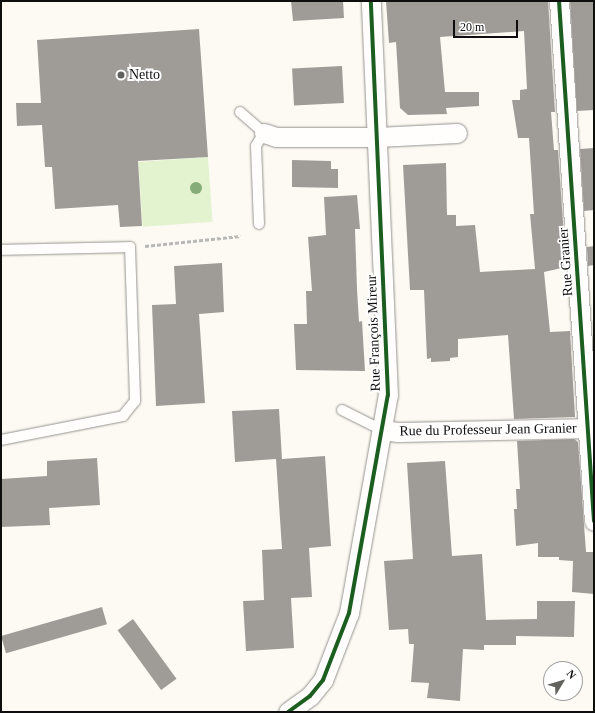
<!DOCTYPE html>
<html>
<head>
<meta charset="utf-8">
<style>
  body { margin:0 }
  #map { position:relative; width:595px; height:713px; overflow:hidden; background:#fcfaf2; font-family:Georgia,serif }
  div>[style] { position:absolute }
  .green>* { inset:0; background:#e3f3d0; transform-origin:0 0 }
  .building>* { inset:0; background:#9f9c98; transform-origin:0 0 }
  .path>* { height:2.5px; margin-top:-1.25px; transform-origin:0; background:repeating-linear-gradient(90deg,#b8b8b6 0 4px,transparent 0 6px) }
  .roads { filter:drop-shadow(0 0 1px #959491) drop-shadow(0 0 1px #959491) }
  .lane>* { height:10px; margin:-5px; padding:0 5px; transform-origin:5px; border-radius:5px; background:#fffefd }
  .street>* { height:19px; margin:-9.5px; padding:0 9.5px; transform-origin:9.5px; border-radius:9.5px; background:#fffefd }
  .cycleway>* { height:4px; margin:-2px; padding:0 2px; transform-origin:2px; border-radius:2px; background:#1b5e20 }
  .trees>* { width:12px; height:12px; margin:-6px; border-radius:50%; background:#86ac7a }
  .dots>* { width:11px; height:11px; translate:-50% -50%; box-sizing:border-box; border:2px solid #fff; border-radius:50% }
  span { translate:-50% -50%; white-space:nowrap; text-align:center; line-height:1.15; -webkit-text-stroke:4px #fff; paint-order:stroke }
  .poi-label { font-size:14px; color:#0e0e0e }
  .left { translate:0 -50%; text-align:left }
  .street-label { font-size:14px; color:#0e0e0e }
  .frame { position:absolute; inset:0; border:2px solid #0e0e0e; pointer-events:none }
  .north { position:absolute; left:543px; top:661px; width:40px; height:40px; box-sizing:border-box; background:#fff; border:1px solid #9f9f9f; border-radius:50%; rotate:52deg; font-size:11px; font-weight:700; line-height:16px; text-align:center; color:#0e0e0e }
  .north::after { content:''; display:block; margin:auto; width:14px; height:18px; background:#61615e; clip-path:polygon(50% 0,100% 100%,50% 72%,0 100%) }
  .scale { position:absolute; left:453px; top:20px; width:65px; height:18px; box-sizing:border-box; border:2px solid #0e0e0e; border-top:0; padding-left:5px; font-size:12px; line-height:14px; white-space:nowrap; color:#0e0e0e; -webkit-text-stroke:3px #fff; paint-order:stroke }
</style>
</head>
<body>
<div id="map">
  <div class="green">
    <div style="left:208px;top:157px;width:65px;height:70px;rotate:86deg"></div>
  </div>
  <div class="building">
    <div style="clip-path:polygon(291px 1px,343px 1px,344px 18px,293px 21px)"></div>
    <div style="clip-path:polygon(386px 1px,548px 1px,555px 112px,551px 112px,554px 150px,558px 150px,566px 267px,544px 272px,550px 332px,570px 331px,575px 417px,514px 419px,508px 335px,458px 339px,458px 357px,450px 358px,450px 361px,431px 362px,431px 358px,427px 359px,424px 290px,410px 290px,403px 165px,446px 163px,447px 215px,456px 215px,456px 226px,475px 225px,480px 272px,535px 269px,530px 214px,534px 214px,529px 138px,518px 138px,512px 100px,520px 100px,520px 90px,527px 89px,524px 31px,440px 37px,445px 92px,479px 92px,479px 106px,446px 108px,447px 114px,408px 115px,400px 108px,396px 42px,389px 43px)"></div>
    <div style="clip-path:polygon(570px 1px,594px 1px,594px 110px,577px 111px)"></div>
    <div style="clip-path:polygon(199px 29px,208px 157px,138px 161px,142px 226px,120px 227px,118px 205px,55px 209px,52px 167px,45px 167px,42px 125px,17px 126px,16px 103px,41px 103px,37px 40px)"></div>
    <div style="left:342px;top:66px;width:37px;height:50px;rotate:87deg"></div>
    <div style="clip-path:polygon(594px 148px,594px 210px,584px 211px,580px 149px)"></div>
    <div style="clip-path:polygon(292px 160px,331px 161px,331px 169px,338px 169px,338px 188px,292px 187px)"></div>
    <div style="clip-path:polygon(357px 195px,360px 229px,355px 229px,357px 289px,359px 322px,362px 321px,365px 371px,296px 370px,294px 324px,307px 324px,306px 291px,312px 291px,308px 237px,326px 235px,324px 197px)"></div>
    <div style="clip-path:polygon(594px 246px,594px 265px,588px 266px,587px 247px)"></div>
    <div style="clip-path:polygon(222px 263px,224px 312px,199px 314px,205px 403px,156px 406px,152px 305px,176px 304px,174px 266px)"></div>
    <div style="clip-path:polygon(279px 409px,282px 459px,325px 456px,331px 546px,309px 548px,312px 597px,291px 598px,294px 648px,246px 651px,243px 601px,264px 600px,262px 550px,282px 549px,276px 459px,235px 462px,232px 411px)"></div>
    <div style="clip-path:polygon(574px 439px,578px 442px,586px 552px,594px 552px,594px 594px,572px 592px,573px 561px,559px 560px,559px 557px,538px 557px,538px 543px,516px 546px,514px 509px,517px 509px,516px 489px,520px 489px,517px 441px)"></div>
    <div style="clip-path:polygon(97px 458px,100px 505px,49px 508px,50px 525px,1px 527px,1px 479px,47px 476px,47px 461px)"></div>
    <div style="clip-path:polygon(445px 461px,452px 556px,482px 554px,486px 620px,537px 619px,537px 601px,575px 601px,574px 637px,516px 636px,516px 645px,484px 645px,484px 650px,463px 649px,460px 701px,427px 698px,429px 683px,411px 682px,414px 644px,409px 644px,408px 629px,389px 630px,384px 561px,413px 559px,407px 463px)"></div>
    <div style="left:102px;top:607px;width:18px;height:105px;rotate:74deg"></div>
    <div style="left:133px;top:619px;width:74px;height:19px;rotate:54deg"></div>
  </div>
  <div class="path">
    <div style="left:145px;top:246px;width:96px;rotate:-6deg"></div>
  </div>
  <div class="roads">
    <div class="lane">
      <div style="left:240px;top:112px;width:32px;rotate:41deg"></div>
      <div style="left:264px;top:133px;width:15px;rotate:122deg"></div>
      <div style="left:256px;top:146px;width:78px;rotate:87.8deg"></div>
      <div style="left:1px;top:250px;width:129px;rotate:-1.3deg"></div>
      <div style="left:130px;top:247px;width:154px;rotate:88.1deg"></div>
      <div style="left:135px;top:401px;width:19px;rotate:129deg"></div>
      <div style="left:123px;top:416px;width:124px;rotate:168.9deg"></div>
      <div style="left:342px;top:410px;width:45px;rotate:26.6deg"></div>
    </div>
    <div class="street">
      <div style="left:559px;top:1px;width:521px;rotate:86.15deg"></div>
      <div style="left:264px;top:133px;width:13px;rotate:18deg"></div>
      <div style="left:276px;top:137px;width:101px"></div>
      <div style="left:377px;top:137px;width:80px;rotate:-2.9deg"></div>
      <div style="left:382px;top:430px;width:16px;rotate:7deg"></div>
      <div style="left:398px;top:432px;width:196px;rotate:-1.2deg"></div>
      <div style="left:288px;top:712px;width:27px;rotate:-36deg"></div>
      <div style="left:310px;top:696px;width:21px;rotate:-51deg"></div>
      <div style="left:323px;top:680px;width:72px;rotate:-68.8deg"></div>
      <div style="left:349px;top:613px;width:221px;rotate:-79.9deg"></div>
      <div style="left:388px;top:395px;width:394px;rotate:-92.5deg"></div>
    </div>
  </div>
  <div class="cycleway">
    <div style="left:559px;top:1px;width:521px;rotate:86.15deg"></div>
    <div style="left:288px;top:712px;width:27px;rotate:-36deg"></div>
    <div style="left:310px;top:696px;width:21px;rotate:-51deg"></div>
    <div style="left:323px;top:680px;width:72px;rotate:-68.8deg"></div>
    <div style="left:349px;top:613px;width:221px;rotate:-79.9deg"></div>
    <div style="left:388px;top:395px;width:394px;rotate:-92.5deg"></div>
  </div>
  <div class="trees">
    <div style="left:196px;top:188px"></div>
  </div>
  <div class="dots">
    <div style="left:121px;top:75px;background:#61615e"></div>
  </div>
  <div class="poi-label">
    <span class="left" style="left:129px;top:75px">Netto</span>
  </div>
  <div class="street-label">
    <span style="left:566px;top:262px;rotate:-94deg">Rue Granier</span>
    <span style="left:374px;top:333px;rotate:-92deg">Rue François Mireur</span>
    <span style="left:488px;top:430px;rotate:-1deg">Rue du Professeur Jean Granier</span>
  </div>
  <div class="frame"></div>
  <div class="north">N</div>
  <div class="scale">20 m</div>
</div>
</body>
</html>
